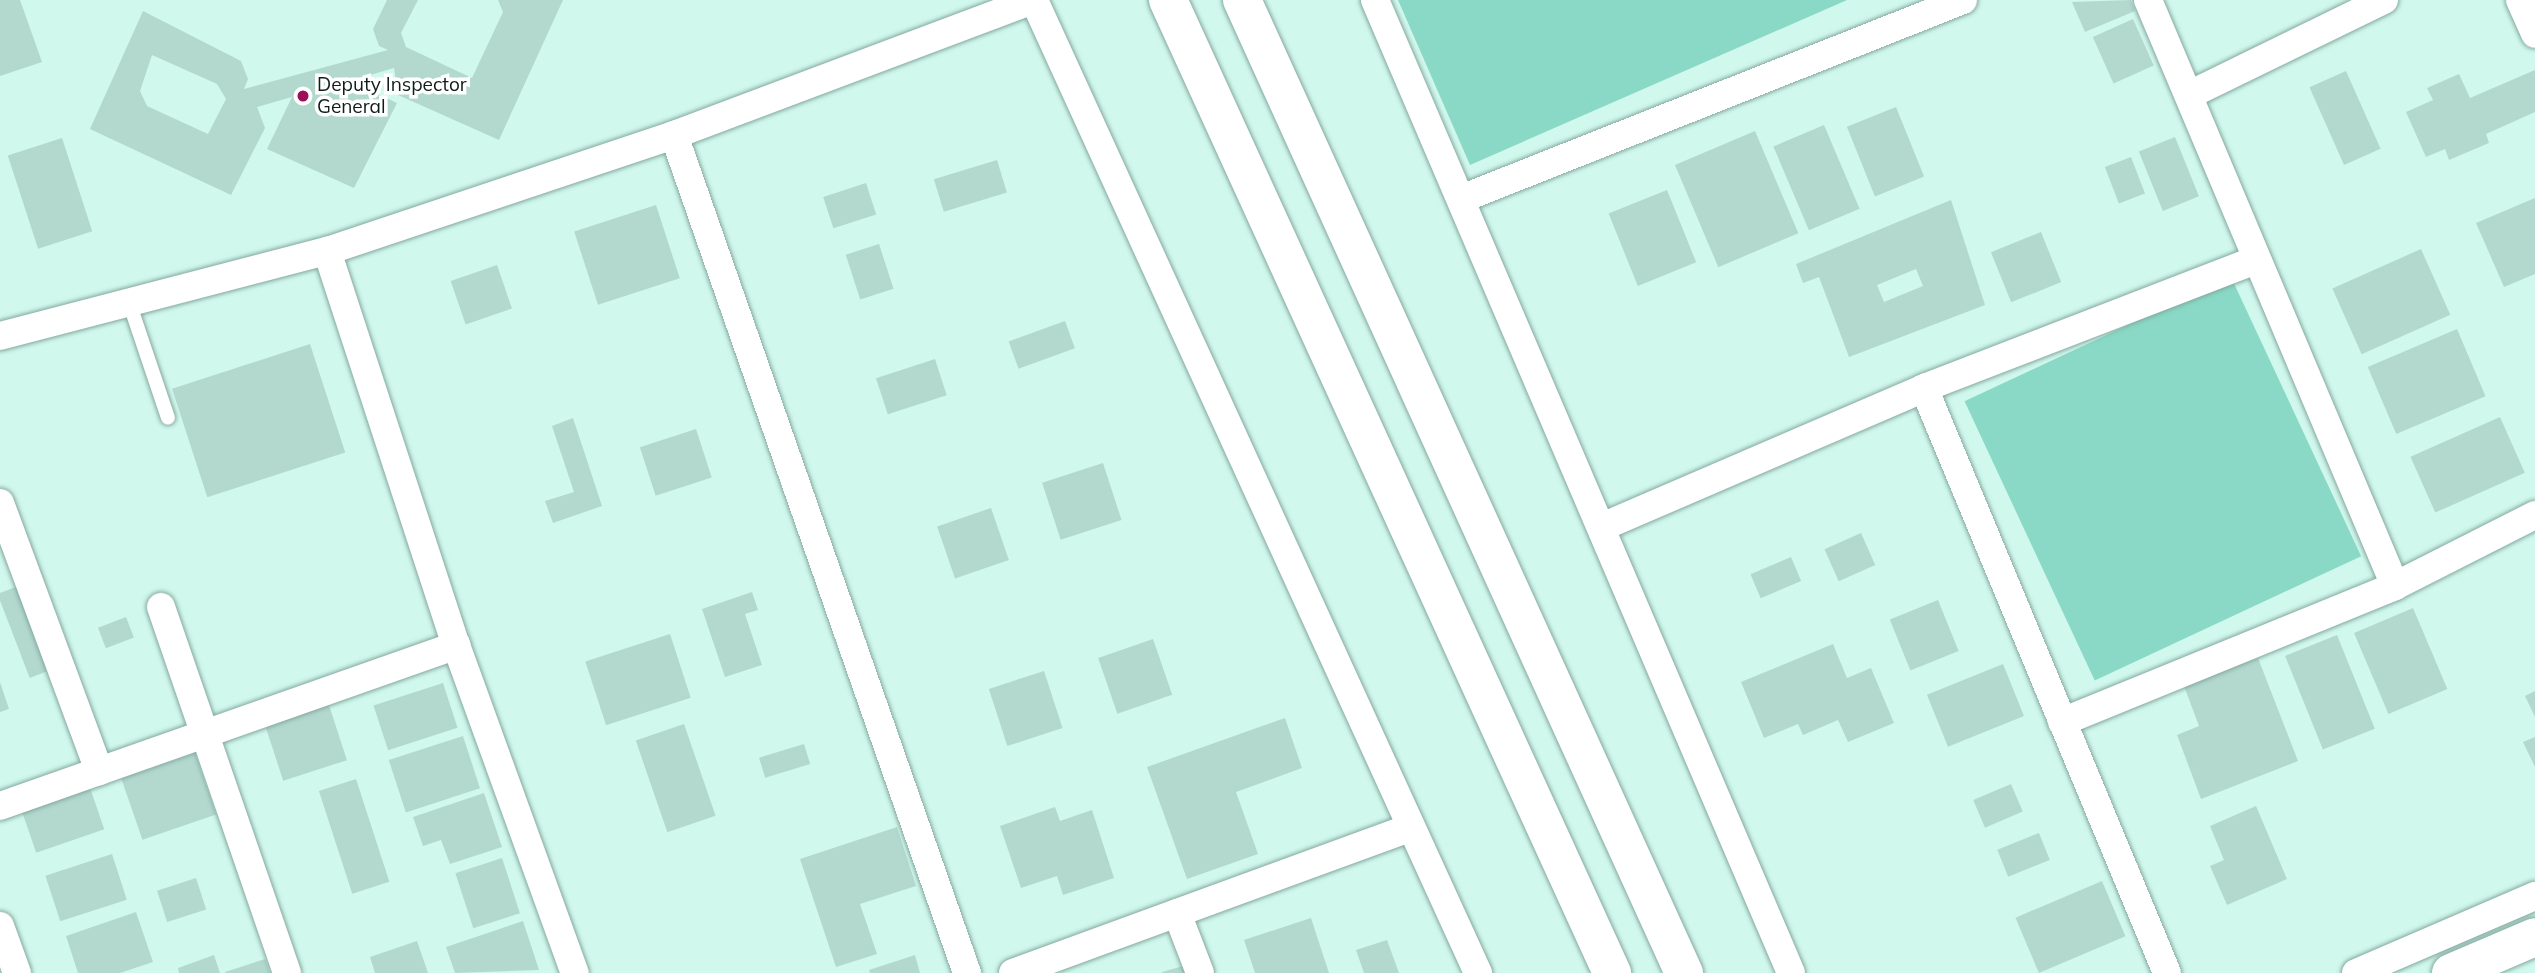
<!DOCTYPE html>
<html>
<head>
<meta charset="utf-8">
<style>
  body { margin:0 }
  #map { position:relative; width:2535px; height:973px; overflow:hidden; background:#d1f8ed; font-family:Mulish,sans-serif }
  div>[style] { position:absolute }
  .green>* { inset:0; background:#89d9c6; transform-origin:0 0 }
  .building>* { inset:0; background:#b3d9cf; transform-origin:0 0 }
  .roads { filter:drop-shadow(0 0 2px #84a89f) drop-shadow(0 0 2px #84a89f) }
  .lane>* { height:14px; margin:-7px; padding:0 7px; transform-origin:7px; border-radius:7px; background:#fff }
  .street>* { height:28px; margin:-14px; padding:0 14px; transform-origin:14px; border-radius:14px; background:#fff }
  .secondary>* { height:38px; margin:-19px; padding:0 19px; transform-origin:19px; border-radius:19px; background:#fff }
  .dots>* { width:19px; height:19px; translate:-50% -50%; box-sizing:border-box; border:4px solid #fff; border-radius:50% }
  span { translate:-50% -50%; white-space:nowrap; text-align:center; line-height:1.15; -webkit-text-stroke:7px #fff; paint-order:stroke }
  .poi-label { font-size:19px; color:#0e1d19 }
  .left { translate:0 -50%; text-align:left }
</style>
</head>
<body>
<div id="map">
  <div class="green">
    <div style="clip-path:polygon(1398px 0,1847px 0,1470px 165px)"></div>
    <div style="left:2231px;top:277px;width:308px;height:294px;rotate:65deg"></div>
  </div>
  <div class="building">
    <div style="clip-path:polygon(0 0,20px 0,42px 62px,0 76px)"></div>
    <div style="clip-path:polygon(evenodd,387px 0,418px 0,401px 33px,406px 47px,472px 78px,503px 12px,498px 0,563px 0,499px 140px,398px 95px,394px 68px,350px 81px,397px 103px,354px 188px,267px 149px,292px 97px,257px 107px,265px 128px,231px 195px,90px 129px,143px 11px,241px 61px,248px 79px,244px 89px,388px 50px,379px 46px,373px 29px,387px 0,152px 55px,217px 84px,226px 99px,208px 134px,147px 106px,140px 91px,152px 55px)"></div>
    <div style="clip-path:polygon(2131px 0,2135px 11px,2085px 32px,2072px 2px)"></div>
    <div style="left:2133px;top:19px;width:51px;height:44px;rotate:66deg"></div>
    <div style="clip-path:polygon(2535px 70px,2535px 112px,2486px 134px,2489px 143px,2449px 160px,2445px 149px,2426px 157px,2406px 112px,2433px 100px,2427px 88px,2459px 74px,2470px 98px)"></div>
    <div style="left:2346px;top:71px;width:85px;height:40px;rotate:66deg"></div>
    <div style="left:1896px;top:107px;width:75px;height:53px;rotate:68deg"></div>
    <div style="left:1824px;top:125px;width:91px;height:55px;rotate:67deg"></div>
    <div style="left:1755px;top:131px;width:111px;height:87px;rotate:67deg"></div>
    <div style="left:2175px;top:137px;width:64px;height:39px;rotate:68deg"></div>
    <div style="left:62px;top:138px;width:98px;height:57px;rotate:72deg"></div>
    <div style="left:2131px;top:157px;width:39px;height:28px;rotate:69deg"></div>
    <div style="left:997px;top:160px;width:34px;height:66px;rotate:73deg"></div>
    <div style="left:866px;top:183px;width:33px;height:45px;rotate:72deg"></div>
    <div style="left:1667px;top:190px;width:78px;height:63px;rotate:68deg"></div>
    <div style="clip-path:polygon(2535px 198px,2535px 274px,2504px 287px,2476px 223px)"></div>
    <div style="clip-path:polygon(evenodd,1951px 200px,1985px 305px,1849px 357px,1819px 277px,1803px 283px,1796px 264px,1951px 200px,1916px 269px,1923px 286px,1884px 302px,1877px 285px,1916px 269px)"></div>
    <div style="left:656px;top:205px;width:77px;height:86px;rotate:72deg"></div>
    <div style="left:2041px;top:232px;width:54px;height:54px;rotate:68deg"></div>
    <div style="left:879px;top:244px;width:47px;height:35px;rotate:72deg"></div>
    <div style="left:2421px;top:249px;width:72px;height:97px;rotate:66deg"></div>
    <div style="left:497px;top:265px;width:46px;height:49px;rotate:71deg"></div>
    <div style="left:1065px;top:321px;width:29px;height:60px;rotate:70deg"></div>
    <div style="left:2457px;top:329px;width:73px;height:97px;rotate:67deg"></div>
    <div style="left:310px;top:344px;width:114px;height:145px;rotate:72deg"></div>
    <div style="left:935px;top:359px;width:38px;height:62px;rotate:72deg"></div>
    <div style="left:2500px;top:417px;width:61px;height:98px;rotate:66deg"></div>
    <div style="clip-path:polygon(573px 418px,602px 506px,553px 523px,545px 501px,574px 492px,552px 426px)"></div>
    <div style="left:696px;top:429px;width:51px;height:59px;rotate:72deg"></div>
    <div style="left:1103px;top:463px;width:60px;height:64px;rotate:72deg"></div>
    <div style="left:991px;top:508px;width:55px;height:57px;rotate:71deg"></div>
    <div style="left:1861px;top:533px;width:35px;height:40px;rotate:66deg"></div>
    <div style="left:1791px;top:557px;width:26px;height:44px;rotate:67deg"></div>
    <div style="left:18px;top:586px;width:90px;height:22px;rotate:69deg"></div>
    <div style="clip-path:polygon(752px 592px,758px 610px,745px 614px,762px 665px,725px 677px,702px 609px)"></div>
    <div style="left:1938px;top:600px;width:55px;height:52px;rotate:68deg"></div>
    <div style="left:2413px;top:608px;width:88px;height:64px;rotate:67deg"></div>
    <div style="left:126px;top:617px;width:22px;height:30px;rotate:69deg"></div>
    <div style="left:670px;top:634px;width:67px;height:89px;rotate:72deg"></div>
    <div style="left:2337px;top:635px;width:101px;height:56px;rotate:68deg"></div>
    <div style="left:1153px;top:639px;width:59px;height:58px;rotate:71deg"></div>
    <div style="clip-path:polygon(1833px 644px,1847px 678px,1871px 668px,1894px 723px,1848px 742px,1838px 720px,1803px 735px,1798px 724px,1764px 738px,1741px 682px)"></div>
    <div style="clip-path:polygon(2258px 658px,2298px 761px,2201px 799px,2177px 735px,2199px 726px,2184px 686px)"></div>
    <div style="left:2003px;top:664px;width:56px;height:82px;rotate:68deg"></div>
    <div style="left:1044px;top:671px;width:60px;height:58px;rotate:72deg"></div>
    <div style="clip-path:polygon(0 682px,9px 709px,0 712px)"></div>
    <div style="left:443px;top:683px;width:47px;height:73px;rotate:72deg"></div>
    <div style="clip-path:polygon(2535px 691px,2535px 717px,2525px 696px)"></div>
    <div style="left:329px;top:705px;width:58px;height:67px;rotate:72deg"></div>
    <div style="clip-path:polygon(1285px 718px,1302px 768px,1236px 792px,1258px 854px,1187px 879px,1147px 767px)"></div>
    <div style="left:684px;top:724px;width:97px;height:51px;rotate:71deg"></div>
    <div style="left:463px;top:736px;width:55px;height:78px;rotate:72deg"></div>
    <div style="clip-path:polygon(2535px 737px,2535px 767px,2523px 742px)"></div>
    <div style="left:804px;top:744px;width:21px;height:47px;rotate:73deg"></div>
    <div style="left:195px;top:753px;width:65px;height:78px;rotate:71deg"></div>
    <div style="left:356px;top:779px;width:108px;height:39px;rotate:72deg"></div>
    <div style="left:88px;top:782px;width:50px;height:72px;rotate:71deg"></div>
    <div style="left:2011px;top:784px;width:30px;height:41px;rotate:67deg"></div>
    <div style="clip-path:polygon(484px 793px,502px 847px,450px 864px,441px 840px,423px 846px,413px 817px)"></div>
    <div style="clip-path:polygon(2256px 806px,2287px 879px,2227px 905px,2210px 866px,2224px 860px,2210px 826px)"></div>
    <div style="clip-path:polygon(1055px 807px,1060px 821px,1092px 810px,1114px 878px,1063px 895px,1057px 876px,1021px 888px,1000px 826px)"></div>
    <div style="clip-path:polygon(897px 827px,916px 886px,860px 904px,877px 954px,836px 967px,800px 859px)"></div>
    <div style="left:2039px;top:833px;width:29px;height:45px;rotate:68deg"></div>
    <div style="left:112px;top:854px;width:48px;height:70px;rotate:72deg"></div>
    <div style="left:502px;top:858px;width:58px;height:49px;rotate:72deg"></div>
    <div style="left:196px;top:878px;width:33px;height:41px;rotate:72deg"></div>
    <div style="left:2102px;top:881px;width:60px;height:94px;rotate:67deg"></div>
    <div style="clip-path:polygon(136px 912px,153px 962px,120px 973px,78px 973px,66px 936px)"></div>
    <div style="clip-path:polygon(1311px 918px,1329px 973px,1255px 973px,1244px 940px)"></div>
    <div style="clip-path:polygon(523px 921px,539px 970px,455px 973px,446px 947px)"></div>
    <div style="clip-path:polygon(1387px 940px,1399px 973px,1364px 973px,1356px 950px)"></div>
    <div style="clip-path:polygon(417px 941px,428px 973px,375px 973px,370px 957px)"></div>
    <div style="clip-path:polygon(214px 955px,220px 973px,179px 973px,178px 968px)"></div>
    <div style="clip-path:polygon(915px 955px,920px 973px,870px 973px,869px 970px)"></div>
    <div style="clip-path:polygon(265px 959px,270px 973px,225px 973px,225px 972px)"></div>
    <div style="clip-path:polygon(1190px 964px,1193px 973px,1162px 973px,1162px 972px)"></div>
  </div>
  <div class="roads">
    <div class="lane">
      <div style="left:129px;top:302px;width:122px;rotate:71.4deg"></div>
    </div>
    <div class="street">
      <div style="left:1034px;top:0;width:1070px;rotate:65.47deg"></div>
      <div style="left:1375px;top:0;width:1058px;rotate:66.85deg"></div>
      <div style="left:2148px;top:0;width:636px;rotate:67.14deg"></div>
      <div style="left:2520px;top:0;width:37px;rotate:66deg"></div>
      <div style="left:2189px;top:95px;width:217px;rotate:-26deg"></div>
      <div style="left:674px;top:135px;width:888px;rotate:70.73deg"></div>
      <div style="left:1461px;top:199px;width:540px;rotate:-21.62deg"></div>
      <div style="left:327px;top:251px;width:415px;rotate:71.9deg"></div>
      <div style="left:456px;top:645px;width:349px;rotate:70.1deg"></div>
      <div style="left:0;top:336px;width:338px;rotate:-14.6deg"></div>
      <div style="left:327px;top:251px;width:366px;rotate:-18.5deg"></div>
      <div style="left:674px;top:135px;width:384px;rotate:-20.6deg"></div>
      <div style="left:1924px;top:388px;width:633px;rotate:67.44deg"></div>
      <div style="left:0;top:503px;width:286px;rotate:69.7deg"></div>
      <div style="left:1604px;top:526px;width:348px;rotate:-23.3deg"></div>
      <div style="left:1924px;top:388px;width:353px;rotate:-21.1deg"></div>
      <div style="left:161px;top:607px;width:387px;rotate:71deg"></div>
      <div style="left:2062px;top:722px;width:360px;rotate:-22.2deg"></div>
      <div style="left:2395px;top:586px;width:157px;rotate:-26.9deg"></div>
      <div style="left:0;top:806px;width:484px;rotate:-19.4deg"></div>
      <div style="left:1177px;top:913px;width:64px;rotate:69deg"></div>
      <div style="left:0;top:926px;width:50px;rotate:70.1deg"></div>
      <div style="left:1013px;top:973px;width:424px;rotate:-20.1deg"></div>
      <div style="left:2356px;top:973px;width:195px;rotate:-23.3deg"></div>
    </div>
    <div class="secondary">
      <div style="left:1168px;top:0;width:1070px;rotate:65.47deg"></div>
      <div style="left:1242px;top:0;width:1069px;rotate:65.57deg"></div>
      <div style="left:2451px;top:973px;width:91px;rotate:-23.2deg"></div>
    </div>
  </div>
  <div class="dots">
    <div style="left:303px;top:96px;background:#9e0d58"></div>
  </div>
  <div class="poi-label">
    <span class="left" style="left:317px;top:96px">Deputy Inspector<br>General</span>
  </div>
</div>
</body>
</html>
